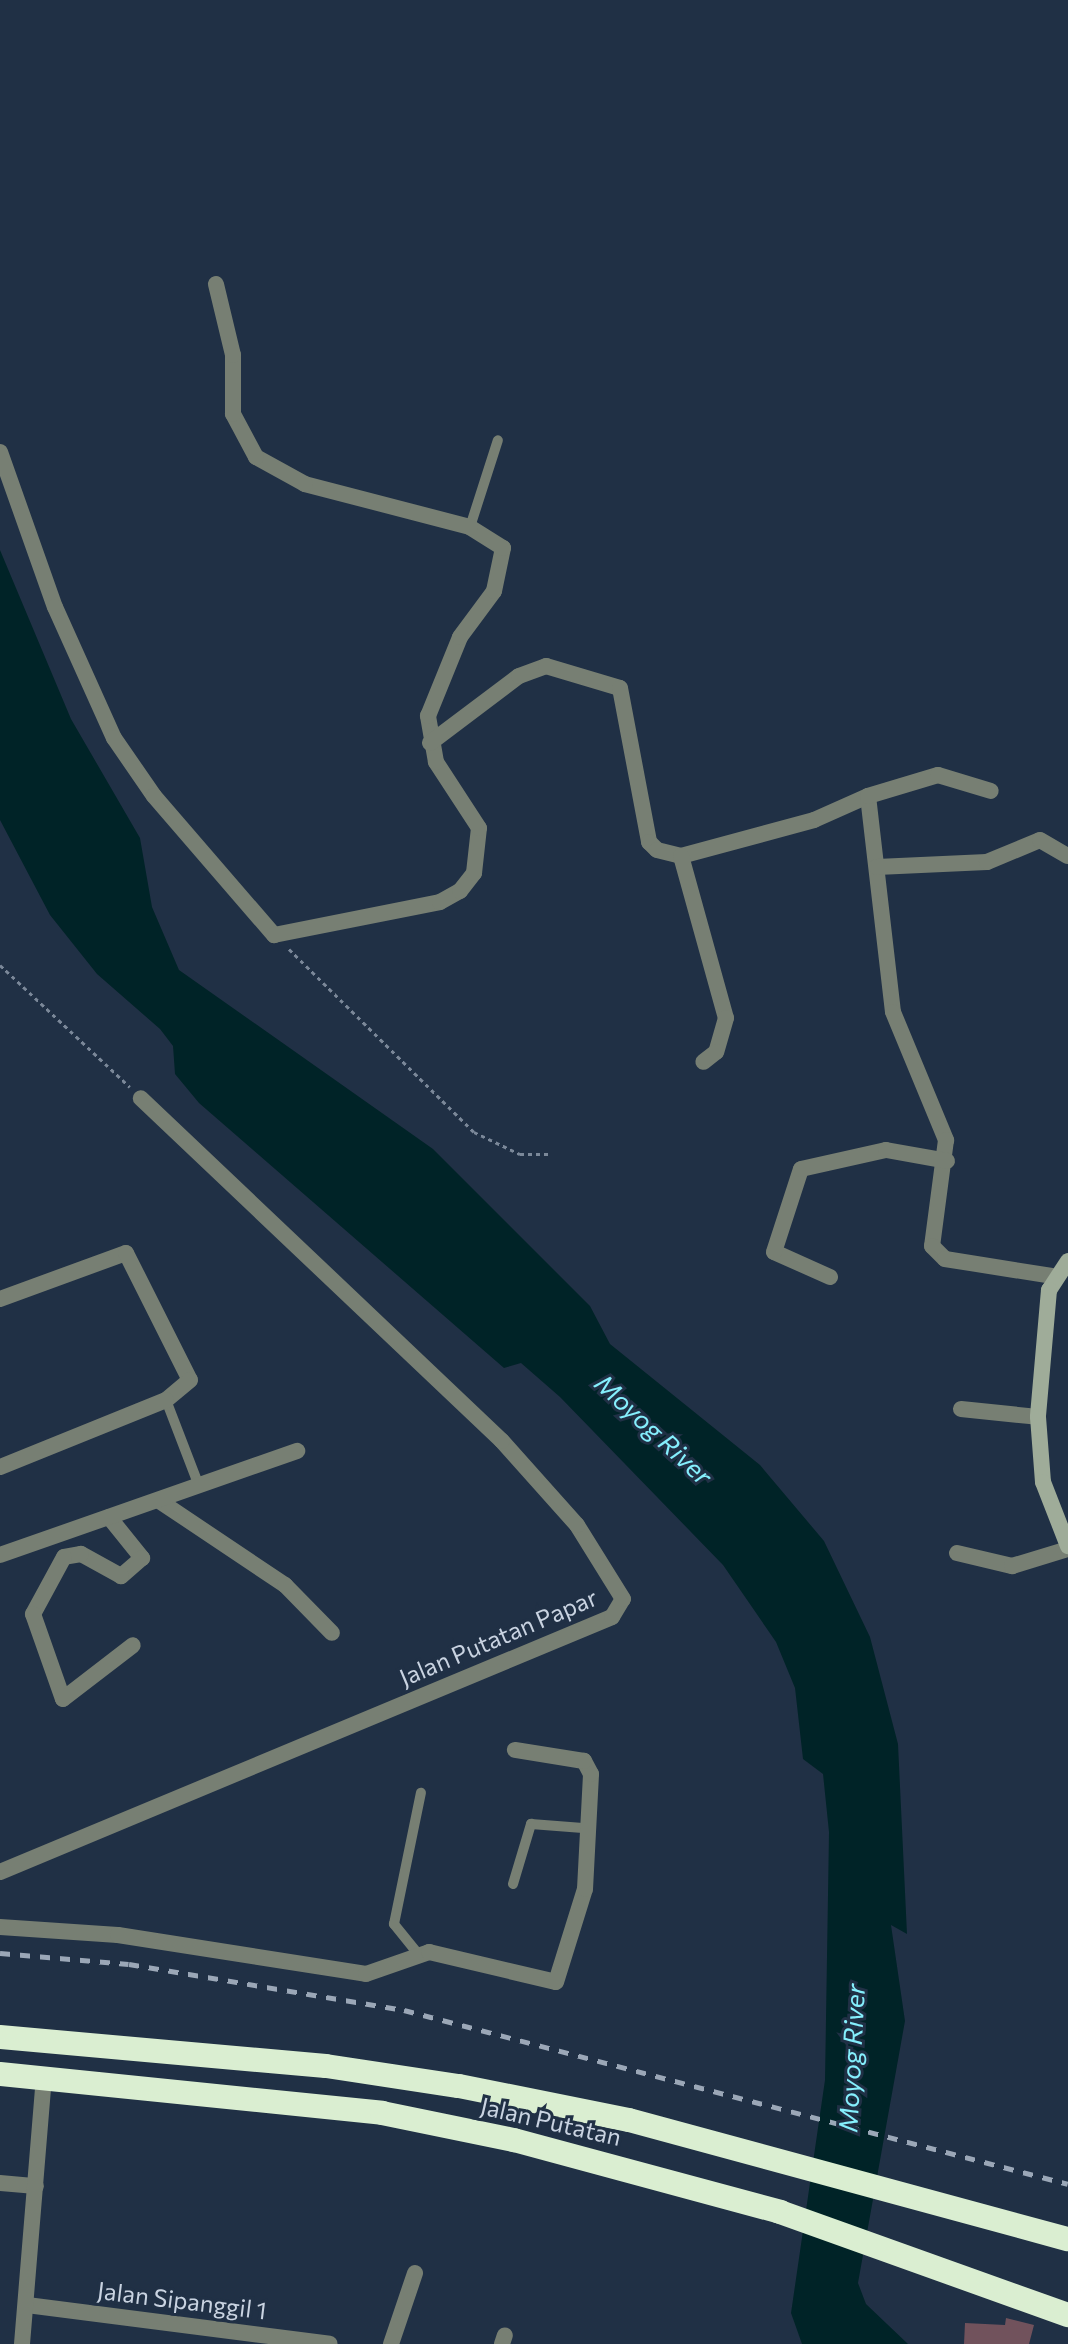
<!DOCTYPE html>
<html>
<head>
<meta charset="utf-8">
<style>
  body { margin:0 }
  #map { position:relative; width:1068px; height:2344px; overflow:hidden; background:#203045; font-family:Commissioner,sans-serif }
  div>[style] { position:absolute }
  .water>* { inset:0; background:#002327 }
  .building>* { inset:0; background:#71525c }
  .path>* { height:3px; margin-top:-1.5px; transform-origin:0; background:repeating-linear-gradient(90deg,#7b8899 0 4px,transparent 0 8px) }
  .lane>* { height:10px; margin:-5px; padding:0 5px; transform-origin:5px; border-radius:5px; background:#777f73 }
  .street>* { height:16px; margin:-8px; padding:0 8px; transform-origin:8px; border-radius:8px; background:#777f73 }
  .secondary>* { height:16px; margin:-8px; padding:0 8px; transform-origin:8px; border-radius:8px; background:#9fac99 }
  .highway>* { height:24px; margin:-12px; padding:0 12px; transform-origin:12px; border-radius:12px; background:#daeed1 }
  .rail>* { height:5px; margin-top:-2.5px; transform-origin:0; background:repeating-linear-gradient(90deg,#9ba7b7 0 10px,transparent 0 20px) }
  span { translate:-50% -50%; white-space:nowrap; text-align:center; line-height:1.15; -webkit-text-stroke:6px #203045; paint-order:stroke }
  .street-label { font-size:24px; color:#c9d3e1 }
  .water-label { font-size:26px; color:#85effd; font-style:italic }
</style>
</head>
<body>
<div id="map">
  <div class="water">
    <div style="clip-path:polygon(0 550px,71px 719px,140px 838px,152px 907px,179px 970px,433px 1149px,590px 1306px,610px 1344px,760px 1465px,824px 1541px,870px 1637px,898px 1744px,907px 1934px,891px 1925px,905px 2021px,858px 2283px,866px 2304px,908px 2344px,802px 2344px,791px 2313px,825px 2080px,829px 1832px,823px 1774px,803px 1759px,795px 1688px,776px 1642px,723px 1565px,560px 1397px,521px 1363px,504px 1368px,199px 1103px,175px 1074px,173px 1046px,160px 1029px,97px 974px,50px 915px,0 820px)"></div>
  </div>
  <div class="building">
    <div style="clip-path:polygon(1006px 2318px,1034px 2325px,1029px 2344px,964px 2344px,965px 2323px,1005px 2325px)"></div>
  </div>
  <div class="path">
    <div style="left:289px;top:949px;width:260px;rotate:44.7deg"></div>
    <div style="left:474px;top:1132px;width:51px;rotate:25.6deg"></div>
    <div style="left:520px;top:1154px;width:28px"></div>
    <div style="left:0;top:965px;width:178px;rotate:43.2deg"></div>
  </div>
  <div class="lane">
    <div style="left:470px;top:527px;width:91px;rotate:-72.2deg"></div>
    <div style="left:166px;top:1400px;width:92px;rotate:69deg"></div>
    <div style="left:513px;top:1884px;width:63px;rotate:-73.3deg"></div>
    <div style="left:531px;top:1824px;width:52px;rotate:4.4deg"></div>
    <div style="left:419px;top:1955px;width:40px;rotate:-129deg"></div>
    <div style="left:394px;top:1924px;width:134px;rotate:-78.4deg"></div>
  </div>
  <div class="street">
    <div style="left:0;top:452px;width:164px;rotate:70.5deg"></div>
    <div style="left:55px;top:607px;width:144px;rotate:65.8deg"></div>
    <div style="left:114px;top:738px;width:70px;rotate:55.4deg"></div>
    <div style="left:154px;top:796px;width:184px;rotate:49.2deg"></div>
    <div style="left:274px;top:935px;width:169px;rotate:-11.2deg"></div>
    <div style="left:440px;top:902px;width:23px;rotate:-29deg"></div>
    <div style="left:460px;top:891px;width:23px;rotate:-52deg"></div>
    <div style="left:474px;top:873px;width:45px;rotate:-83.7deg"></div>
    <div style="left:479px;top:828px;width:79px;rotate:-123.1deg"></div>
    <div style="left:436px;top:762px;width:47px;rotate:-99.9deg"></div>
    <div style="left:428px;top:716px;width:85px;rotate:-67.9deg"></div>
    <div style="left:460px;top:637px;width:57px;rotate:-53.5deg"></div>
    <div style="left:494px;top:591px;width:44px;rotate:-78.2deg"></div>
    <div style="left:503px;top:548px;width:39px;rotate:-148deg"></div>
    <div style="left:470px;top:527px;width:171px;rotate:-165.4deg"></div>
    <div style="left:305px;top:484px;width:56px;rotate:-151.1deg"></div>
    <div style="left:256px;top:457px;width:49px;rotate:-118.1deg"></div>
    <div style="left:233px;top:414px;width:59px;rotate:-90deg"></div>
    <div style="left:233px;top:355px;width:73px;rotate:-103.5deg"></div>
    <div style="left:430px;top:743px;width:111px;rotate:-37deg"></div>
    <div style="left:519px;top:676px;width:29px;rotate:-20deg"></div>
    <div style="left:546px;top:666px;width:77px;rotate:16.6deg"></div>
    <div style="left:620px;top:688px;width:157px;rotate:79.3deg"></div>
    <div style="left:649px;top:842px;width:11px;rotate:45deg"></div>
    <div style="left:657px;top:850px;width:25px;rotate:14deg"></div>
    <div style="left:681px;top:856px;width:138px;rotate:-15.1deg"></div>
    <div style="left:814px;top:820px;width:59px;rotate:-24deg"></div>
    <div style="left:868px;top:796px;width:217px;rotate:83.4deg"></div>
    <div style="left:893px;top:1012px;width:139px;rotate:67.5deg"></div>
    <div style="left:946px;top:1140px;width:107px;rotate:97.5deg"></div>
    <div style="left:932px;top:1246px;width:18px;rotate:45deg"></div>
    <div style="left:945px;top:1259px;width:108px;rotate:9deg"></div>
    <div style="left:868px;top:796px;width:73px;rotate:-16.7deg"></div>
    <div style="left:938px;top:775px;width:55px;rotate:16.8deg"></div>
    <div style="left:681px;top:856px;width:168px;rotate:74.5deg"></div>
    <div style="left:726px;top:1018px;width:35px;rotate:106deg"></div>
    <div style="left:716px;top:1052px;width:16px;rotate:142deg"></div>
    <div style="left:877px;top:867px;width:110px;rotate:-2.6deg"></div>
    <div style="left:987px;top:862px;width:57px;rotate:-22.5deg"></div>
    <div style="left:1040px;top:840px;width:32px;rotate:30deg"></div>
    <div style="left:830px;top:1277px;width:61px;rotate:-155.9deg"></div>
    <div style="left:774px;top:1252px;width:87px;rotate:-72deg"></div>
    <div style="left:801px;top:1169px;width:87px;rotate:-12.6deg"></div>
    <div style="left:886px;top:1150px;width:62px;rotate:10.2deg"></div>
    <div style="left:0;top:1299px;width:134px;rotate:-20.1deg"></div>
    <div style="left:126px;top:1253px;width:142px;rotate:63.3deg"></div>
    <div style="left:190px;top:1380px;width:31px;rotate:140deg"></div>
    <div style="left:166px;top:1400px;width:179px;rotate:158deg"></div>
    <div style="left:961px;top:1409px;width:77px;rotate:5.9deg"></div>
    <div style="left:158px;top:1500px;width:153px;rotate:33.8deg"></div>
    <div style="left:285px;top:1585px;width:67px;rotate:45.6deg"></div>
    <div style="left:109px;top:1517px;width:53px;rotate:51.2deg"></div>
    <div style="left:142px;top:1558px;width:28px;rotate:139deg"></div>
    <div style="left:121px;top:1576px;width:46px;rotate:-151.2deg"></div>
    <div style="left:81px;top:1554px;width:17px;rotate:170deg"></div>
    <div style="left:64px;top:1557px;width:65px;rotate:118.5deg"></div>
    <div style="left:33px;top:1614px;width:90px;rotate:70.6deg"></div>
    <div style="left:63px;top:1699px;width:88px;rotate:-37.6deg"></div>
    <div style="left:957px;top:1553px;width:57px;rotate:13.3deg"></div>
    <div style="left:1012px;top:1566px;width:59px;rotate:-16.9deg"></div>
    <div style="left:0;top:1555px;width:315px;rotate:-19.3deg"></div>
    <div style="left:0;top:1872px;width:663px;rotate:-22.62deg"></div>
    <div style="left:612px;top:1617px;width:21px;rotate:-59deg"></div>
    <div style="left:623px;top:1599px;width:87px;rotate:-121.9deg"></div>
    <div style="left:577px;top:1525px;width:113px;rotate:-131.8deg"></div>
    <div style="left:502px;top:1441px;width:498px;rotate:-136.5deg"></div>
    <div style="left:0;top:1927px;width:118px;rotate:3.9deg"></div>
    <div style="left:118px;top:1935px;width:251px;rotate:8.9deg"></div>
    <div style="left:366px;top:1974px;width:67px;rotate:-19.2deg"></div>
    <div style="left:429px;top:1952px;width:130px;rotate:13.3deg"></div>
    <div style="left:556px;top:1982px;width:97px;rotate:-72.7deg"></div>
    <div style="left:585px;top:1889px;width:115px;rotate:-87deg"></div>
    <div style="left:591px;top:1774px;width:15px;rotate:-118deg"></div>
    <div style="left:584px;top:1761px;width:70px;rotate:-170.9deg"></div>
    <div style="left:0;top:2183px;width:36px;rotate:5deg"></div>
    <div style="left:27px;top:2305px;width:305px;rotate:7.3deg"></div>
    <div style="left:22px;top:2344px;width:268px;rotate:-85.3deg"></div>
    <div style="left:391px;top:2344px;width:75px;rotate:-71.3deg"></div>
    <div style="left:502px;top:2344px;width:9px;rotate:-72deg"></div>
  </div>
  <div class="secondary">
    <div style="left:1068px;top:1261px;width:35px;rotate:123deg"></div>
    <div style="left:1049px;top:1290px;width:127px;rotate:95deg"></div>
    <div style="left:1038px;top:1417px;width:65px;rotate:85.6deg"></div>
    <div style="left:1043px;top:1482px;width:69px;rotate:68.7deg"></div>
  </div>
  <div class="highway">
    <div style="left:0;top:2037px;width:327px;rotate:5.1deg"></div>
    <div style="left:326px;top:2066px;width:134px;rotate:8.6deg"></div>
    <div style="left:459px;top:2086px;width:173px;rotate:11.3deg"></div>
    <div style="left:629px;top:2120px;width:455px;rotate:15.2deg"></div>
    <div style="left:0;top:2074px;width:384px;rotate:5.8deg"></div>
    <div style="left:382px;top:2113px;width:135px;rotate:11.6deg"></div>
    <div style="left:514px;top:2140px;width:276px;rotate:15.1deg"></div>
    <div style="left:780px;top:2212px;width:306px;rotate:19.7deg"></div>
  </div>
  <div class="rail">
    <div style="left:0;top:1953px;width:129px;rotate:4.9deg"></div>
    <div style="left:129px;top:1964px;width:279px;rotate:9.5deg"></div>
    <div style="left:404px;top:2010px;width:686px;rotate:14.68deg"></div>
  </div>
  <div class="street-label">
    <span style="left:498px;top:1637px;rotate:-23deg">Jalan Putatan Papar</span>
    <span style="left:551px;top:2121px;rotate:13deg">Jalan Putatan</span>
    <span style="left:182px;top:2300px;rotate:7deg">Jalan Sipanggil 1</span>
  </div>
  <div class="water-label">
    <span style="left:654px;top:1429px;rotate:43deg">Moyog River</span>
    <span style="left:851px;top:2058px;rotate:-87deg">Moyog River</span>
  </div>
</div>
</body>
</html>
